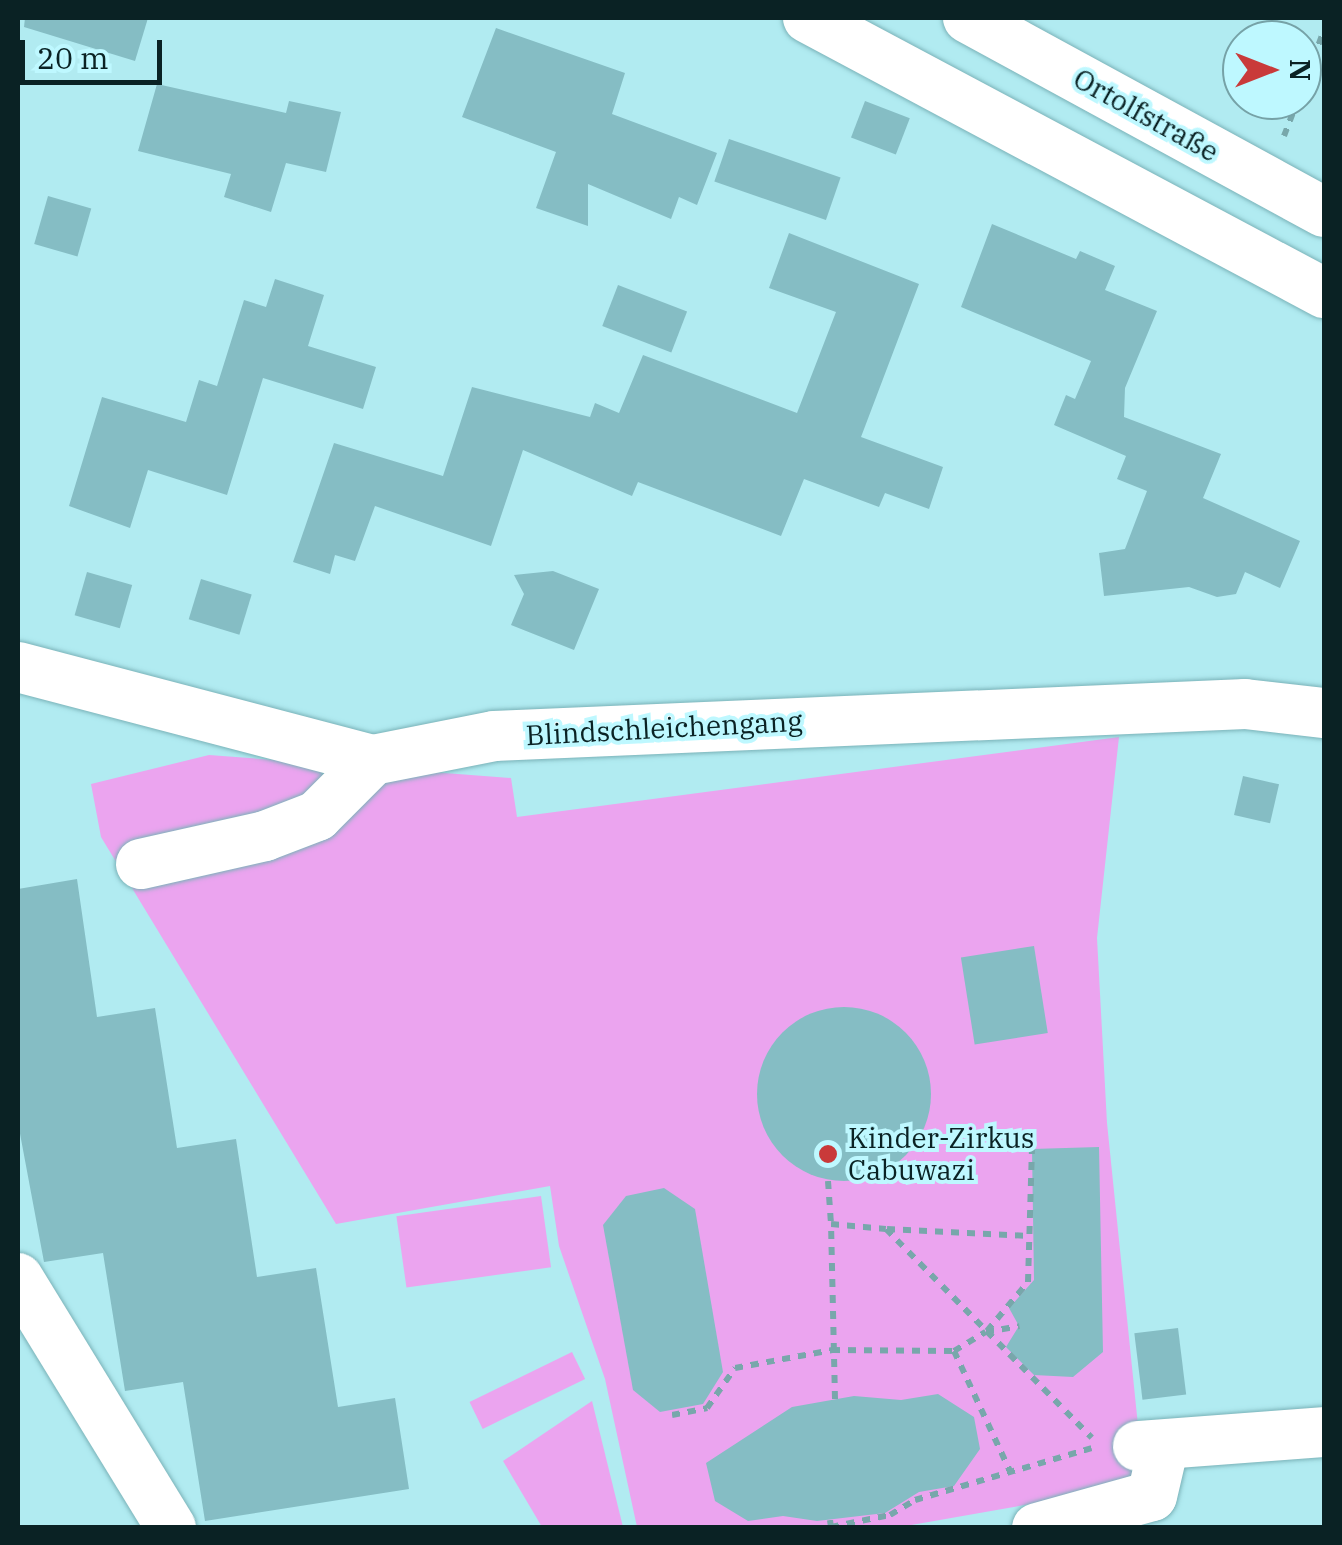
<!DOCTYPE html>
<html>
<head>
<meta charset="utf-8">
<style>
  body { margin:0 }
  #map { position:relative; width:1342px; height:1545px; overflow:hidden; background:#b1ebf1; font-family:"IBM Plex Serif",serif }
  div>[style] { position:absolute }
  .green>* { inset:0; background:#eba4ef; transform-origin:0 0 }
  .building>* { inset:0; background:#85bdc4; transform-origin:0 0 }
  .round { border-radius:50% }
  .path>* { height:6px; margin-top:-3px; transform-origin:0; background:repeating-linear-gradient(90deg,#78a7ab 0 8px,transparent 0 16px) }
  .roads { filter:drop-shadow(0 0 2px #7ab2b8) drop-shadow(0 0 2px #7ab2b8) }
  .minor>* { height:50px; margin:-25px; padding:0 25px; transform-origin:25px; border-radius:25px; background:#fff }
  .dots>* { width:28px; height:28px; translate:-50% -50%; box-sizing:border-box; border:5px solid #bef8ff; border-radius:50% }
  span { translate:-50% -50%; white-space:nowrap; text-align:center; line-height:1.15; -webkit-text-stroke:8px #bef8ff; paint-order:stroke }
  .street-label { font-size:28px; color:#0a2224 }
  .poi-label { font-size:28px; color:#0a2224 }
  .left { translate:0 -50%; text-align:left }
  .frame { position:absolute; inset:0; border:20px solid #0a2224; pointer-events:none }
  .north { position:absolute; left:1222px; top:20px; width:100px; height:100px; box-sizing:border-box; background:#bef8ff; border:2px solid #76a2a7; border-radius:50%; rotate:90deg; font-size:28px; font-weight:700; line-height:40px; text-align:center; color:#0a2224 }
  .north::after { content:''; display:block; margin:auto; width:35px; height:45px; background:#c93a3a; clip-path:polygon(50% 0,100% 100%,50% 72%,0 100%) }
  .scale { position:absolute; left:20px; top:40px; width:142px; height:45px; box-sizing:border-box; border:5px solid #0a2224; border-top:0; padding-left:12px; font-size:30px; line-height:35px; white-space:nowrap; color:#0a2224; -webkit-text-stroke:8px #bef8ff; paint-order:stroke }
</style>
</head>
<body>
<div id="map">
  <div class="green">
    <div style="clip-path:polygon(1119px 737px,1097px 938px,1107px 1123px,1144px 1484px,900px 1527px,637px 1527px,605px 1379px,559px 1246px,550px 1186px,336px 1224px,101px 837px,91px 784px,209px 755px,511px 778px,517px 817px)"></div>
    <div style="left:541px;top:1196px;width:72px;height:146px;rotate:82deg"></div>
    <div style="left:572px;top:1352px;width:30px;height:114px;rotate:64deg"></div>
    <div style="clip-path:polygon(592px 1401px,623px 1527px,542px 1527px,503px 1461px)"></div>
  </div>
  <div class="building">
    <div style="clip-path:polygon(25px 18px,148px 18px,135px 61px,24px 27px)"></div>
    <div style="clip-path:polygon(496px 28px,625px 73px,612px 114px,717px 153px,697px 205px,679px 197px,671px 219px,588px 184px,588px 226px,536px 208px,556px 152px,462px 117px)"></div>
    <div style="clip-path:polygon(157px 84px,286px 113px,289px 101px,341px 112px,326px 172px,286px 163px,271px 212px,224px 197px,231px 174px,138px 151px)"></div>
    <div style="left:865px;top:101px;width:48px;height:39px;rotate:21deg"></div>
    <div style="left:729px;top:139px;width:118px;height:45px;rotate:19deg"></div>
    <div style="left:48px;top:196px;width:45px;height:50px;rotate:16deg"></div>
    <div style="clip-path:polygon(992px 224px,1076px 259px,1080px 251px,1115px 266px,1105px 290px,1157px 311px,1125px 388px,1124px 417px,1221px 454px,1203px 498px,1300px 541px,1280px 588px,1245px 572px,1236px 594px,1217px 597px,1189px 587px,1104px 596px,1099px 553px,1125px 549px,1147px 491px,1117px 479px,1126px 456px,1054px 425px,1066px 395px,1075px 399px,1091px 361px,961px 307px)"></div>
    <div style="clip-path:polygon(789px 233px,919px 284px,861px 437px,943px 467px,929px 509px,885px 493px,879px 507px,804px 479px,781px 536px,638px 482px,632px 496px,523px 450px,491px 546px,375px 506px,355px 561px,335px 555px,330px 574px,293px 562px,334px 443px,443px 476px,472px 387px,590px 417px,595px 403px,619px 413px,643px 355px,797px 413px,836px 312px,769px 288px)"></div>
    <div style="clip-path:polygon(275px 279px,324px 295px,308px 346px,376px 367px,363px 409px,263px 378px,227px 495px,148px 470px,130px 528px,69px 506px,102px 397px,186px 422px,199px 380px,217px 386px,244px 300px,266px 307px)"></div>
    <div style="left:618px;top:285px;width:74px;height:44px;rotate:21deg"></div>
    <div style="clip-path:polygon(553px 571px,599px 589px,574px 650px,511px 625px,524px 594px,514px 575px)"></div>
    <div style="left:87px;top:572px;width:47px;height:45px;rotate:16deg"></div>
    <div style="left:201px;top:579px;width:53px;height:42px;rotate:17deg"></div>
    <div style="left:1243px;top:776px;width:37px;height:40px;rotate:13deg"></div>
    <div style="clip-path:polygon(77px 879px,97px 1017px,155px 1008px,177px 1148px,236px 1139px,257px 1277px,316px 1268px,338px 1407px,395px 1398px,409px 1489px,205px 1521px,183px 1382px,125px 1391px,103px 1253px,44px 1262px,18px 1123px,18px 889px)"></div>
    <div style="left:1034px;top:946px;width:88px;height:74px;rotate:81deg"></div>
    <div class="round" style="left:757px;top:1007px;width:174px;height:174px"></div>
    <div style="clip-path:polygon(1099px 1147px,1103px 1352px,1073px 1377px,1034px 1375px,1006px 1347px,1019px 1326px,1009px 1308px,1034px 1280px,1032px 1149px)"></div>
    <div style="clip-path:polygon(664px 1188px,695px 1209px,723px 1372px,703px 1404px,660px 1412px,633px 1390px,603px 1225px,626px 1196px)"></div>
    <div style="left:1178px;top:1328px;width:67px;height:44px;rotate:83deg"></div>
    <div style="clip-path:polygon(938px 1394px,974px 1417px,980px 1449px,954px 1486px,919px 1492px,885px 1513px,817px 1521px,783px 1516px,748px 1521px,715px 1501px,706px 1463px,792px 1407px,854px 1396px,901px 1400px)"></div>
  </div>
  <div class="path">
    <div style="left:1302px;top:89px;width:63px;rotate:-69.6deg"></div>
    <div style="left:1284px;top:136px;width:39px;rotate:-69deg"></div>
    <div style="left:828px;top:1181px;width:43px;rotate:86deg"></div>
    <div style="left:887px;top:1229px;width:141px;rotate:2.8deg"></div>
    <div style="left:987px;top:1331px;width:64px;rotate:-50.1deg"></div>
    <div style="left:1028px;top:1282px;width:133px;rotate:-88.3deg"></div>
    <div style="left:954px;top:1351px;width:132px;rotate:65deg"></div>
    <div style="left:835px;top:1399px;width:175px;rotate:-91.3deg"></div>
    <div style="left:831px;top:1224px;width:55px;rotate:5.2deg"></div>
    <div style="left:886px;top:1229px;width:293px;rotate:45.4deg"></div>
    <div style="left:672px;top:1415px;width:36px;rotate:-11deg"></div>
    <div style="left:707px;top:1408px;width:49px;rotate:-55deg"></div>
    <div style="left:735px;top:1368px;width:99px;rotate:-10.5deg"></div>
    <div style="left:832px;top:1350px;width:122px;rotate:0.5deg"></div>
    <div style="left:954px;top:1351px;width:37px;rotate:-31deg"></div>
    <div style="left:986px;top:1332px;width:34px;rotate:-10deg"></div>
    <div style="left:830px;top:1520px;width:7px;rotate:82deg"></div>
    <div style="left:831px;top:1527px;width:60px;rotate:-11.5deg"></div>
    <div style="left:890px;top:1515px;width:29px;rotate:-31deg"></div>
    <div style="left:915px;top:1500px;width:184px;rotate:-16.4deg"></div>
  </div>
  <div class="roads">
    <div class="minor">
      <div style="left:808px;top:18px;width:585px;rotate:28.06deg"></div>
      <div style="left:968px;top:18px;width:405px;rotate:28.6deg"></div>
      <div style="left:18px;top:667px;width:367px;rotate:14.7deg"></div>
      <div style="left:373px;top:760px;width:123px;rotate:-11.2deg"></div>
      <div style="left:494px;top:736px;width:752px;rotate:-2.44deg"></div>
      <div style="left:1245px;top:704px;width:80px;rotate:6.5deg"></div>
      <div style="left:141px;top:864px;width:127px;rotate:-12.7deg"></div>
      <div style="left:265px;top:836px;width:56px;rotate:-21deg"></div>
      <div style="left:317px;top:816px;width:79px;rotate:-45deg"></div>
      <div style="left:18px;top:1278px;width:293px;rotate:58.5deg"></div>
      <div style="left:1138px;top:1446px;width:187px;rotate:-4.3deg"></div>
      <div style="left:1037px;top:1528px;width:119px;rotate:-15.5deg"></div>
      <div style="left:1152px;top:1496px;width:52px;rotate:-76.8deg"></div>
    </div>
  </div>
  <div class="dots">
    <div style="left:828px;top:1154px;background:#c93a3a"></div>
  </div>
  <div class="street-label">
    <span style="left:1146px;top:115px;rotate:29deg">Ortolfstraße</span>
    <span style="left:664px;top:728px;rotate:-3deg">Blindschleichengang</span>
  </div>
  <div class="poi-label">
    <span class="left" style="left:848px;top:1154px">Kinder-Zirkus<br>Cabuwazi</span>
  </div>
  <div class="frame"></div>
  <div class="north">N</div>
  <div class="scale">20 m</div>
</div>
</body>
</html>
